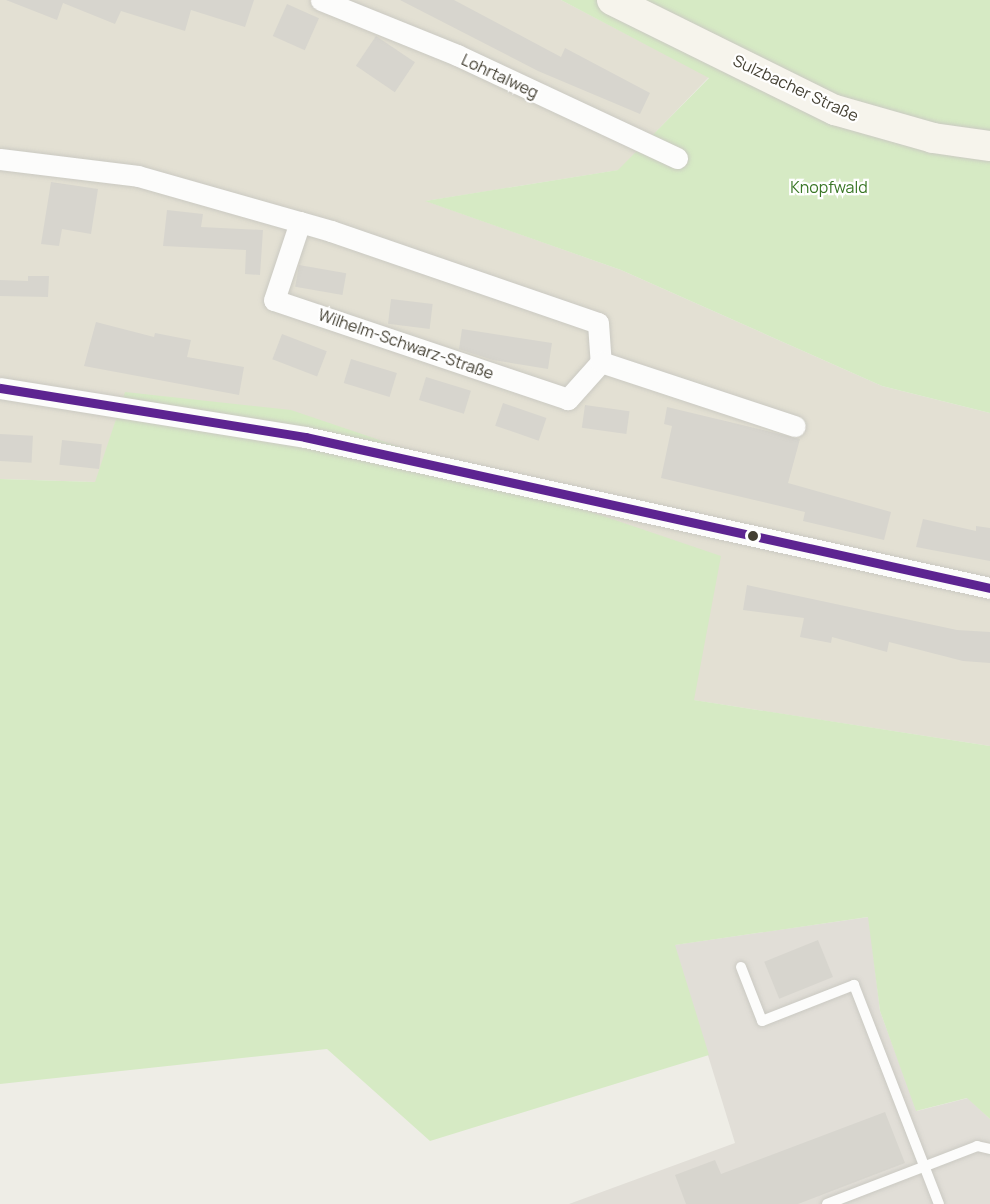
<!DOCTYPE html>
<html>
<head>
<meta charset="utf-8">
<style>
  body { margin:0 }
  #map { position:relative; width:990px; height:1204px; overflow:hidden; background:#eeede6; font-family:Manrope,sans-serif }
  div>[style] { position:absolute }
  .residential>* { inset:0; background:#e3e0d3 }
  .industrial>* { inset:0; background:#e1ded7 }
  .green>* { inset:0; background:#d6eac4 }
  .building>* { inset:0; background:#d7d5ce; transform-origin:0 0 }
  .roads { filter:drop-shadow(0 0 2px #cac9c2) drop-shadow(0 0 2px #cac9c2) }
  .service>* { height:10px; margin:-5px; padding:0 5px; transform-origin:5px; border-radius:5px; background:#fcfcfb }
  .minor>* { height:21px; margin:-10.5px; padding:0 10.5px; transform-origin:10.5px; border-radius:10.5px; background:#fcfcfb }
  .secondary>* { height:30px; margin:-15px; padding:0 15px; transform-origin:15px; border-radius:15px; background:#f6f4ec }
  .bus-1>* { height:9px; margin:-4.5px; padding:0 4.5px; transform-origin:4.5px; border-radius:4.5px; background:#5d2491 }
  .dots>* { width:16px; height:16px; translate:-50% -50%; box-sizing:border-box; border:3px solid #fff; border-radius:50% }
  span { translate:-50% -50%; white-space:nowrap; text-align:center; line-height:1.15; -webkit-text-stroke:4.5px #fff; paint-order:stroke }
  .street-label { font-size:16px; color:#433f32 }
  .park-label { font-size:16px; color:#397625 }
</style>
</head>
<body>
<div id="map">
  <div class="residential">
    <div style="clip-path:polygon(0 0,561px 0,709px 77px,619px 170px,426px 201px,621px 270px,882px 386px,990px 413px,990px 746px,693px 700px,95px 482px,0 479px)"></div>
  </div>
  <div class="industrial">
    <div style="clip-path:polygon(869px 917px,880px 1011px,917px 1111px,968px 1098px,990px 1119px,990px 1204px,569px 1204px,735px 1143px,674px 945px)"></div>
  </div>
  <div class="green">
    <div style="clip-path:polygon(561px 0,990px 0,990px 413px,882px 386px,621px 270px,425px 201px,618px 170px,709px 78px)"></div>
    <div style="clip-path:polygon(125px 392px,291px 410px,721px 556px,694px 700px,990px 746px,990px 1119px,967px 1098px,916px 1111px,880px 1011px,868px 917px,675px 945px,709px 1055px,430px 1141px,327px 1049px,0 1084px,0 479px,95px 482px)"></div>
  </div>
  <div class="building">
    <div style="clip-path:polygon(6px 0,254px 0,245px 27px,191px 10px,185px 31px,121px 11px,115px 24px,63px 3px,57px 20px)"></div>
    <div style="clip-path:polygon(400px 0,454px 0,561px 57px,565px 48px,650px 93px,640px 114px,538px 71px)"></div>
    <div style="left:287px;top:4px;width:35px;height:35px;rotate:24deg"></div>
    <div style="left:376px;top:36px;width:47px;height:36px;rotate:34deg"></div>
    <div style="clip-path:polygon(51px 182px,98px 189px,91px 234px,62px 229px,59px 246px,41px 244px)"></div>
    <div style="clip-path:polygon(167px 210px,203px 214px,201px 227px,263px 230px,260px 275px,245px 274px,246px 250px,163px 246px)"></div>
    <div style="left:299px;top:265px;width:48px;height:22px;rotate:10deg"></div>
    <div style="clip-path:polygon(28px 276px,49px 276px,48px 297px,0 296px,0 280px,28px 281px)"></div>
    <div style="left:391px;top:299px;width:42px;height:25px;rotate:7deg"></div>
    <div style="clip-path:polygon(96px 322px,154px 337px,155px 333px,191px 340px,187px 357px,244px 367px,239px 395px,84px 366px)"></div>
    <div style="clip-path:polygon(462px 329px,552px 343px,548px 369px,493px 360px,459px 349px)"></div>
    <div style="left:282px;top:334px;width:48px;height:27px;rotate:21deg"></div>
    <div style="left:351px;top:359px;width:48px;height:25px;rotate:17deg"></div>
    <div style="left:426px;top:377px;width:47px;height:24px;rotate:17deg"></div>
    <div style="left:503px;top:403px;width:46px;height:24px;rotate:19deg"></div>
    <div style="left:585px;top:405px;width:45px;height:23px;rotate:8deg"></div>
    <div style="clip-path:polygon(667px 407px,800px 439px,788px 483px,891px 512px,884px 540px,803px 521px,805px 512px,661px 478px,672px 426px,664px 424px)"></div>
    <div style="left:0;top:434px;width:33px;height:27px;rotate:3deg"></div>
    <div style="left:62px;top:440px;width:40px;height:25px;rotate:6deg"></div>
    <div style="clip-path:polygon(923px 519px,976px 531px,976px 526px,990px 528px,990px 561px,916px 547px)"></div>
    <div style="clip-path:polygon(747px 585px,957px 630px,990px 632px,990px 663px,963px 661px,889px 642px,887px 652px,832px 637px,831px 643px,800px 637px,804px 618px,743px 610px)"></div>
    <div style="left:818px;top:940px;width:40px;height:58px;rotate:68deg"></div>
    <div style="clip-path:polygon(885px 1112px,905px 1163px,798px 1204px,686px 1204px,675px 1175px,715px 1160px,721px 1174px)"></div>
  </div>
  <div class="roads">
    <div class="service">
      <div style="left:741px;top:967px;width:58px;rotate:68.7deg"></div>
      <div style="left:762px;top:1021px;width:99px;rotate:-21.4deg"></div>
      <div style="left:854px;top:985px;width:235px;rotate:68.8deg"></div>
      <div style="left:827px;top:1204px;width:161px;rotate:-21.1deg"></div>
      <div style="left:977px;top:1146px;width:13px;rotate:13deg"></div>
    </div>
    <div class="minor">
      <div style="left:321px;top:0;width:147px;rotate:22deg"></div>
      <div style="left:457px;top:55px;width:243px;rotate:25.1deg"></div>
      <div style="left:0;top:159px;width:139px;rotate:7deg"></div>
      <div style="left:138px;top:176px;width:168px;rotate:15.9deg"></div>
      <div style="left:300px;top:222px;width:32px;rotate:16deg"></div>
      <div style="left:331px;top:231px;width:282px;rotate:19deg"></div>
      <div style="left:598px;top:323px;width:39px;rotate:86deg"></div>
      <div style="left:601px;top:362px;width:50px;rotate:131.7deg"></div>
      <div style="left:568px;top:399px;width:310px;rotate:-161.4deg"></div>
      <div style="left:274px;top:300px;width:82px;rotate:-71.6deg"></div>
      <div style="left:601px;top:362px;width:204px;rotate:18.3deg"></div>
      <div style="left:0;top:388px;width:309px;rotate:9.1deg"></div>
      <div style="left:305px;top:437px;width:701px;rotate:12.43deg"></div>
    </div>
    <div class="secondary">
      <div style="left:612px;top:0;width:249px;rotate:26.3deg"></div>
      <div style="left:835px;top:110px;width:102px;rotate:15.9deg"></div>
      <div style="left:933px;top:138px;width:58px;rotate:8deg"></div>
    </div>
  </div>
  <div class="bus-1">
    <div style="left:0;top:388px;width:309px;rotate:9.1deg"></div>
    <div style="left:305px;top:437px;width:701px;rotate:12.43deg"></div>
  </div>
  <div class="dots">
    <div style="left:753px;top:536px;background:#433f32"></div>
  </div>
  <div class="street-label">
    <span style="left:500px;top:76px;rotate:25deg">Lohrtalweg</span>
    <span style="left:796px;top:88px;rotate:25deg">Sulzbacher Straße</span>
    <span style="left:406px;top:344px;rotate:19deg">Wilhelm-Schwarz-Straße</span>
  </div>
  <div class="park-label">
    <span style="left:829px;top:187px">Knopfwald</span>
  </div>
</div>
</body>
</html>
